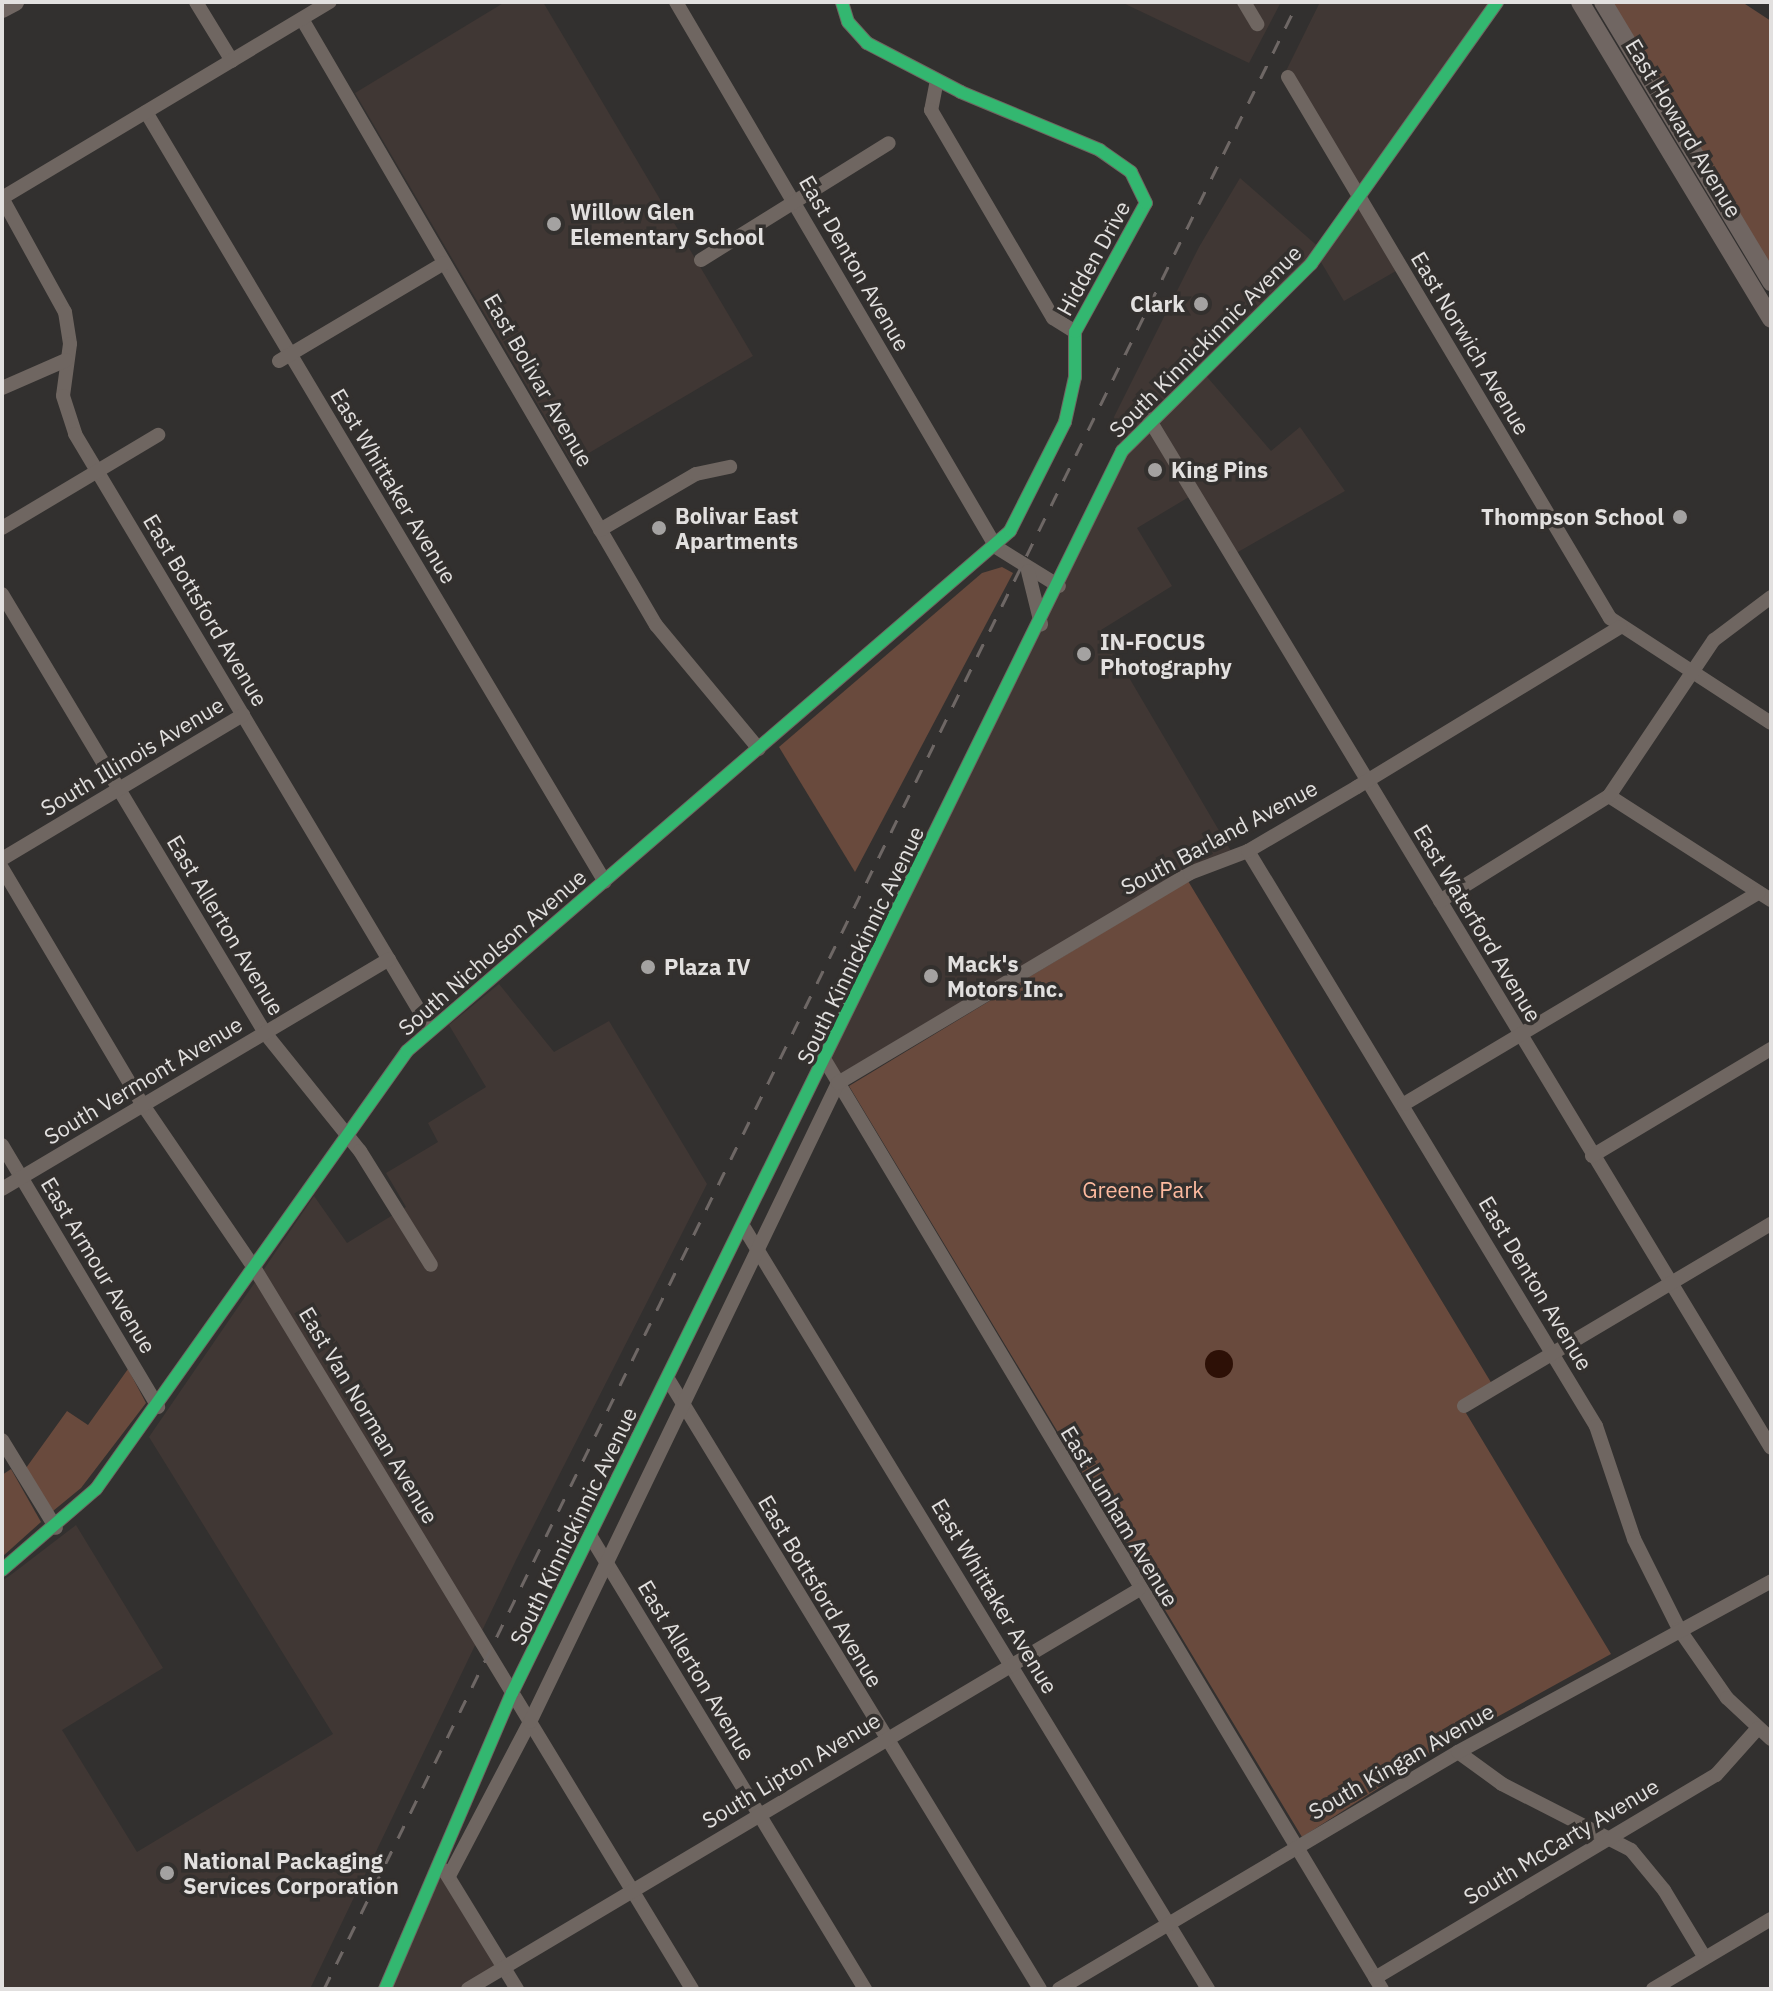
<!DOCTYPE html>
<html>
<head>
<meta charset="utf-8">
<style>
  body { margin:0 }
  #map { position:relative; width:1773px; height:1991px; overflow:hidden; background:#32302f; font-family:"IBM Plex Sans",sans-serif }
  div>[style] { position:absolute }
  .built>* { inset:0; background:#403734 }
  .green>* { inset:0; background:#694a3d }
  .water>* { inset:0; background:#2d1006 }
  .round { border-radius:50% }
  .minor>* { height:14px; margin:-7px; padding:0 7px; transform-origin:7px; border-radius:7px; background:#6f6661 }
  .major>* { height:18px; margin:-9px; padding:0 9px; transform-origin:9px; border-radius:9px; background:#706662 }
  .rail>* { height:3px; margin-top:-1.5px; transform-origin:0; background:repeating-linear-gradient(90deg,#6e6765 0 14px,transparent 0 28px) }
  .cycleway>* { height:12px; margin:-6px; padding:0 6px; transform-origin:6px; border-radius:6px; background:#33b770 }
  .dots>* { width:22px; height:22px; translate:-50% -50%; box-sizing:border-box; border:4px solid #33302e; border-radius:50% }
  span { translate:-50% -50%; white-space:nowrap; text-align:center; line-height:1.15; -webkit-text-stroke:7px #33302e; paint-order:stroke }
  .street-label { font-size:22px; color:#e2e0df }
  .poi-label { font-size:22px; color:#e2e0df; font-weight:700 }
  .left { translate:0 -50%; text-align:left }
  .right { translate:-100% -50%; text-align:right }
  .park-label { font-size:22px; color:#fdba9f }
  .frame { position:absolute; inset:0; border:4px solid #e2e0df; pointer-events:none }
</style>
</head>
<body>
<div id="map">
  <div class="built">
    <div style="clip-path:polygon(505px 2px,543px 2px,753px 356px,572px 463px,355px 93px)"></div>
    <div style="clip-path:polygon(1121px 2px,1281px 2px,1249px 63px)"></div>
    <div style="clip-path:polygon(1320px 2px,1497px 2px,1360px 199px,1401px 268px,1344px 301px,1318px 257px,1202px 371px,1271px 451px,1300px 427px,1345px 491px,1231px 556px,1189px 497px,1137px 528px,1172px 586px,1101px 630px,1234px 856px,1207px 865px,838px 1083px,826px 1062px,1122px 451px,1114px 417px,1199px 247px,1240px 178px,1322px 250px,1360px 199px,1285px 73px)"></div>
    <div style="clip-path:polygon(499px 984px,554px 1052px,609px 1021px,707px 1184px,516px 1560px,310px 1989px,2px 1989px,2px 1581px,12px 1574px,76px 1525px,163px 1668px,62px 1730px,137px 1852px,333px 1734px,149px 1437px,314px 1196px,347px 1243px,406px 1207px,386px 1173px,438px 1142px,428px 1123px,486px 1087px,449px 1025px)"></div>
    <div style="clip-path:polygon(437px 1863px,504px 1967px,468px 1989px,385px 1989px)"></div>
  </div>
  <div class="green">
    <div style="clip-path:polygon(1612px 2px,1742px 2px,1771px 21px,1771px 267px)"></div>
    <div style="clip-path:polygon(1002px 567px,1013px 573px,855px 872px,779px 747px,982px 573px)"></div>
    <div style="clip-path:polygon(1188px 881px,1495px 1389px,1463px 1408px,1611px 1654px,1448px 1744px,1302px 1837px,849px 1086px)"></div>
    <div style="clip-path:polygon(128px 1369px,146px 1403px,81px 1488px,53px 1511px,26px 1468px,67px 1411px,88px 1425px)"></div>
    <div style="clip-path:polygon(11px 1469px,41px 1522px,2px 1557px,2px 1475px)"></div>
  </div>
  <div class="water">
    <div class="round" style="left:1205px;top:1350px;width:28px;height:28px"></div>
  </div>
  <div class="minor">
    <div style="left:196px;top:2px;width:69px;rotate:58.6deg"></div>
    <div style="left:676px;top:2px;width:632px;rotate:59.58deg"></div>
    <div style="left:996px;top:547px;width:74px;rotate:31.8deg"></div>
    <div style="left:1244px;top:2px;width:26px;rotate:59deg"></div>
    <div style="left:302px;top:19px;width:702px;rotate:59.71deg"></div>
    <div style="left:656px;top:625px;width:161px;rotate:50.3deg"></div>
    <div style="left:1288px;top:77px;width:630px;rotate:59.24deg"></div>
    <div style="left:1610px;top:618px;width:192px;rotate:33.1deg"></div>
    <div style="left:937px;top:80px;width:31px;rotate:101deg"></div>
    <div style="left:931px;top:110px;width:241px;rotate:59.6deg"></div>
    <div style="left:1053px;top:318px;width:26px;rotate:32deg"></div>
    <div style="left:146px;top:112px;width:896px;rotate:59.2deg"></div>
    <div style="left:2px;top:198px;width:130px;rotate:61.1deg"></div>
    <div style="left:65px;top:312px;width:32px;rotate:81deg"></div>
    <div style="left:70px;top:344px;width:52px;rotate:97.7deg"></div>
    <div style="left:63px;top:396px;width:40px;rotate:72deg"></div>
    <div style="left:75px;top:434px;width:691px;rotate:59.16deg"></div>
    <div style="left:2px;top:198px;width:382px;rotate:-30.9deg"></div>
    <div style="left:701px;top:260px;width:221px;rotate:-31.9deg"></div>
    <div style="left:279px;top:361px;width:192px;rotate:-30.7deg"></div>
    <div style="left:2px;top:388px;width:70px;rotate:-23.6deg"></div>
    <div style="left:1149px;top:419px;width:1202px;rotate:58.85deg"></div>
    <div style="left:2px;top:528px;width:182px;rotate:-30.8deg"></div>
    <div style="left:600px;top:530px;width:111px;rotate:-30.3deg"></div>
    <div style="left:696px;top:474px;width:35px;rotate:-12deg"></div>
    <div style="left:1028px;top:571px;width:55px;rotate:76.2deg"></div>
    <div style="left:2px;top:594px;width:512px;rotate:59.07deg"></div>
    <div style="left:265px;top:1033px;width:151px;rotate:51.2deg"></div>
    <div style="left:360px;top:1151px;width:134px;rotate:58.1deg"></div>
    <div style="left:1609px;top:796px;width:193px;rotate:32.7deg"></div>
    <div style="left:1248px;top:851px;width:672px;rotate:58.82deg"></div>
    <div style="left:1596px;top:1426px;width:119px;rotate:71.4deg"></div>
    <div style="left:1634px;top:1539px;width:101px;rotate:63.4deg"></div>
    <div style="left:1679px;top:1629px;width:84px;rotate:55.2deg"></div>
    <div style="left:1727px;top:1698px;width:60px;rotate:43deg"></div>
    <div style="left:2px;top:859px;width:281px;rotate:-30.9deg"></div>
    <div style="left:2px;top:868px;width:276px;rotate:59.3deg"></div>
    <div style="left:143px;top:1105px;width:199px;rotate:55.7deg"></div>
    <div style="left:255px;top:1269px;width:842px;rotate:58.74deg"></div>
    <div style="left:1440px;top:901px;width:199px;rotate:-31.9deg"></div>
    <div style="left:1609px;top:796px;width:188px;rotate:-56.1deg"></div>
    <div style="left:1714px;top:640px;width:71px;rotate:-37deg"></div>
    <div style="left:826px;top:1062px;width:1081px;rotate:59.05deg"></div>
    <div style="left:1404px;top:1104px;width:413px;rotate:-30.8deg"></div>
    <div style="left:2px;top:1145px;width:305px;rotate:59.2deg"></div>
    <div style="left:1592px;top:1156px;width:209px;rotate:-30.9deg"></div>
    <div style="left:2px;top:1189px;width:450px;rotate:-30.7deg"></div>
    <div style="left:743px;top:1226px;width:894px;rotate:58.64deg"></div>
    <div style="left:668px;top:1379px;width:714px;rotate:58.62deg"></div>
    <div style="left:1464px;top:1406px;width:357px;rotate:-30.7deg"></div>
    <div style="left:2px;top:1440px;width:103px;rotate:58.5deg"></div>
    <div style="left:591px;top:1537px;width:529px;rotate:58.78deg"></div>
    <div style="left:2px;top:1570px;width:124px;rotate:-40.8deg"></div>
    <div style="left:96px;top:1489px;width:537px;rotate:-54.62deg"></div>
    <div style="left:407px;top:1051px;width:796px;rotate:-40.77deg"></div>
    <div style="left:1010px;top:531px;width:122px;rotate:-63.2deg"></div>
    <div style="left:1065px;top:422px;width:46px;rotate:-77.5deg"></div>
    <div style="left:1075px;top:377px;width:45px;rotate:-90deg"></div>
    <div style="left:1075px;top:332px;width:147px;rotate:-61.2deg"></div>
    <div style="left:1146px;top:203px;width:34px;rotate:-116deg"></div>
    <div style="left:1131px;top:172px;width:38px;rotate:-145deg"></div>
    <div style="left:1100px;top:150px;width:151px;rotate:-157.4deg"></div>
    <div style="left:961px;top:92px;width:106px;rotate:-152.5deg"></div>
    <div style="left:867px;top:43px;width:28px;rotate:-132deg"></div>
    <div style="left:848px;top:22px;width:21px;rotate:-107deg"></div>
    <div style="left:1458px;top:1752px;width:54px;rotate:36deg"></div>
    <div style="left:1502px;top:1784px;width:145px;rotate:27.1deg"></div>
    <div style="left:1631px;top:1850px;width:52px;rotate:50.5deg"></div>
    <div style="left:1664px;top:1890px;width:79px;rotate:58.9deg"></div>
    <div style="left:444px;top:1870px;width:140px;rotate:58.5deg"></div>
    <div style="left:449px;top:1876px;width:174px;rotate:-62.3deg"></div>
    <div style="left:530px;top:1722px;width:709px;rotate:-64.27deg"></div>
    <div style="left:838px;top:1083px;width:410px;rotate:-30.8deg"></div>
    <div style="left:1190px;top:873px;width:62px;rotate:-20.8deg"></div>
    <div style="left:1248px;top:851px;width:126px;rotate:-30.4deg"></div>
    <div style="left:1357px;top:787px;width:308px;rotate:-31.3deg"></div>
    <div style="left:1375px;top:1978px;width:397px;rotate:-30.8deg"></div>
    <div style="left:1716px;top:1775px;width:63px;rotate:-48.2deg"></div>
    <div style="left:385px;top:1989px;width:322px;rotate:-66.8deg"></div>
    <div style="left:512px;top:1693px;width:1384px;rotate:-63.84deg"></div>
    <div style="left:1122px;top:451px;width:266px;rotate:-44.7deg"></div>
    <div style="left:1311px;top:264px;width:321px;rotate:-54.6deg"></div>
    <div style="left:468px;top:1989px;width:780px;rotate:-30.77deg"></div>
    <div style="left:1059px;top:1989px;width:464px;rotate:-30.7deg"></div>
    <div style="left:1458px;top:1752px;width:357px;rotate:-28.6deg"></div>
    <div style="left:1653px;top:1989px;width:137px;rotate:-30.7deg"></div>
  </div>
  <div class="major">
    <div style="left:1580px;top:2px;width:370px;rotate:58.9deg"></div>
    <div style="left:1603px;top:2px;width:327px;rotate:59deg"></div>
    <div style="left:2px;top:9px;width:15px;rotate:-28deg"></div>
  </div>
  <div class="rail">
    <div style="left:324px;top:1989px;width:2213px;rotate:-63.89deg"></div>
  </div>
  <div class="cycleway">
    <div style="left:2px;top:1570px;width:124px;rotate:-40.8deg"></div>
    <div style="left:96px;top:1489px;width:537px;rotate:-54.62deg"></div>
    <div style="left:407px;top:1051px;width:796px;rotate:-40.77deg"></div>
    <div style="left:1010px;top:531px;width:122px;rotate:-63.2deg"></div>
    <div style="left:1065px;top:422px;width:46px;rotate:-77.5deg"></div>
    <div style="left:1075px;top:377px;width:45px;rotate:-90deg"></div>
    <div style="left:1075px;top:332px;width:147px;rotate:-61.2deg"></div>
    <div style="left:1146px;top:203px;width:34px;rotate:-116deg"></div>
    <div style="left:1131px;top:172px;width:38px;rotate:-145deg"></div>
    <div style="left:1100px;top:150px;width:151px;rotate:-157.4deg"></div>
    <div style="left:961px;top:92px;width:106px;rotate:-152.5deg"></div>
    <div style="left:867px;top:43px;width:28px;rotate:-132deg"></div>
    <div style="left:848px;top:22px;width:21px;rotate:-107deg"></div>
    <div style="left:385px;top:1989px;width:322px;rotate:-66.8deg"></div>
    <div style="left:512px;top:1693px;width:1384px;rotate:-63.84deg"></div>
    <div style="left:1122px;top:451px;width:266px;rotate:-44.7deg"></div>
    <div style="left:1311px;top:264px;width:321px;rotate:-54.6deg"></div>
  </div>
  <div class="dots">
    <div style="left:554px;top:224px;background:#a4a2a1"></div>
    <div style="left:1201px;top:304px;background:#a4a2a1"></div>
    <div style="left:1155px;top:470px;background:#a4a2a1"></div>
    <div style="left:1680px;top:517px;background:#a4a2a1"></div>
    <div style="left:659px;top:528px;background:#a4a2a1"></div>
    <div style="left:1084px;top:654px;background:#a4a2a1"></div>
    <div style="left:648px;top:967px;background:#a4a2a1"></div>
    <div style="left:931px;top:976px;background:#a4a2a1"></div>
    <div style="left:167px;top:1873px;background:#a4a2a1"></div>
  </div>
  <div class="street-label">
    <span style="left:1684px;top:128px;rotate:59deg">East Howard Avenue</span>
    <span style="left:1093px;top:258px;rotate:-61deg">Hidden Drive</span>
    <span style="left:855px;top:263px;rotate:60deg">East Denton Avenue</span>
    <span style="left:1205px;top:341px;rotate:-45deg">South Kinnickinnic Avenue</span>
    <span style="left:1471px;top:343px;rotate:59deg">East Norwich Avenue</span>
    <span style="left:539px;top:380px;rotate:60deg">East Bolivar Avenue</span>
    <span style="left:394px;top:486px;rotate:59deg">East Whittaker Avenue</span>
    <span style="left:206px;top:610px;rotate:59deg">East Bottsford Avenue</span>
    <span style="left:132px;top:756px;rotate:-31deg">South Illinois Avenue</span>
    <span style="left:1219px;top:837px;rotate:-28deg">South Barland Avenue</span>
    <span style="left:1478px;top:923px;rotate:59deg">East Waterford Avenue</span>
    <span style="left:226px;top:925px;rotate:59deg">East Allerton Avenue</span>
    <span style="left:860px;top:945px;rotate:-64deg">South Kinnickinnic Avenue</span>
    <span style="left:492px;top:952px;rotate:-41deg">South Nicholson Avenue</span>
    <span style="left:143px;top:1080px;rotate:-31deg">South Vermont Avenue</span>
    <span style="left:99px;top:1265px;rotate:59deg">East Armour Avenue</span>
    <span style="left:1536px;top:1283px;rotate:59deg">East Denton Avenue</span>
    <span style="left:369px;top:1415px;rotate:59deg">East Van Norman Avenue</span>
    <span style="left:1120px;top:1516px;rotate:59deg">East Lunham Avenue</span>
    <span style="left:573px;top:1526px;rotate:-64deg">South Kinnickinnic Avenue</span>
    <span style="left:821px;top:1591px;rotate:59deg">East Bottsford Avenue</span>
    <span style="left:995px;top:1596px;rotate:59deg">East Whittaker Avenue</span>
    <span style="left:697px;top:1670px;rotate:59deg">East Allerton Avenue</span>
    <span style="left:1401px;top:1761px;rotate:-30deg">South Kingan Avenue</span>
    <span style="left:791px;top:1770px;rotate:-31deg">South Lipton Avenue</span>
    <span style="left:1561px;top:1841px;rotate:-31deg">South McCarty Avenue</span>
  </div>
  <div class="poi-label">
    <span class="left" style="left:570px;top:224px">Willow Glen<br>Elementary School</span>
    <span class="right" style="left:1185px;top:304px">Clark</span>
    <span class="left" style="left:1171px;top:470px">King Pins</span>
    <span class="left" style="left:675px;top:528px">Bolivar East<br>Apartments</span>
    <span class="right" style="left:1664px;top:517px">Thompson School</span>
    <span class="left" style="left:1100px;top:654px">IN-FOCUS<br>Photography</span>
    <span class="left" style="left:947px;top:976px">Mack's<br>Motors Inc.</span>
    <span class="left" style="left:664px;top:967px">Plaza IV</span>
    <span class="left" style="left:183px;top:1873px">National Packaging<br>Services Corporation</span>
  </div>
  <div class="park-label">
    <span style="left:1143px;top:1190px">Greene Park</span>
  </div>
  <div class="frame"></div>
</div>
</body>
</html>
